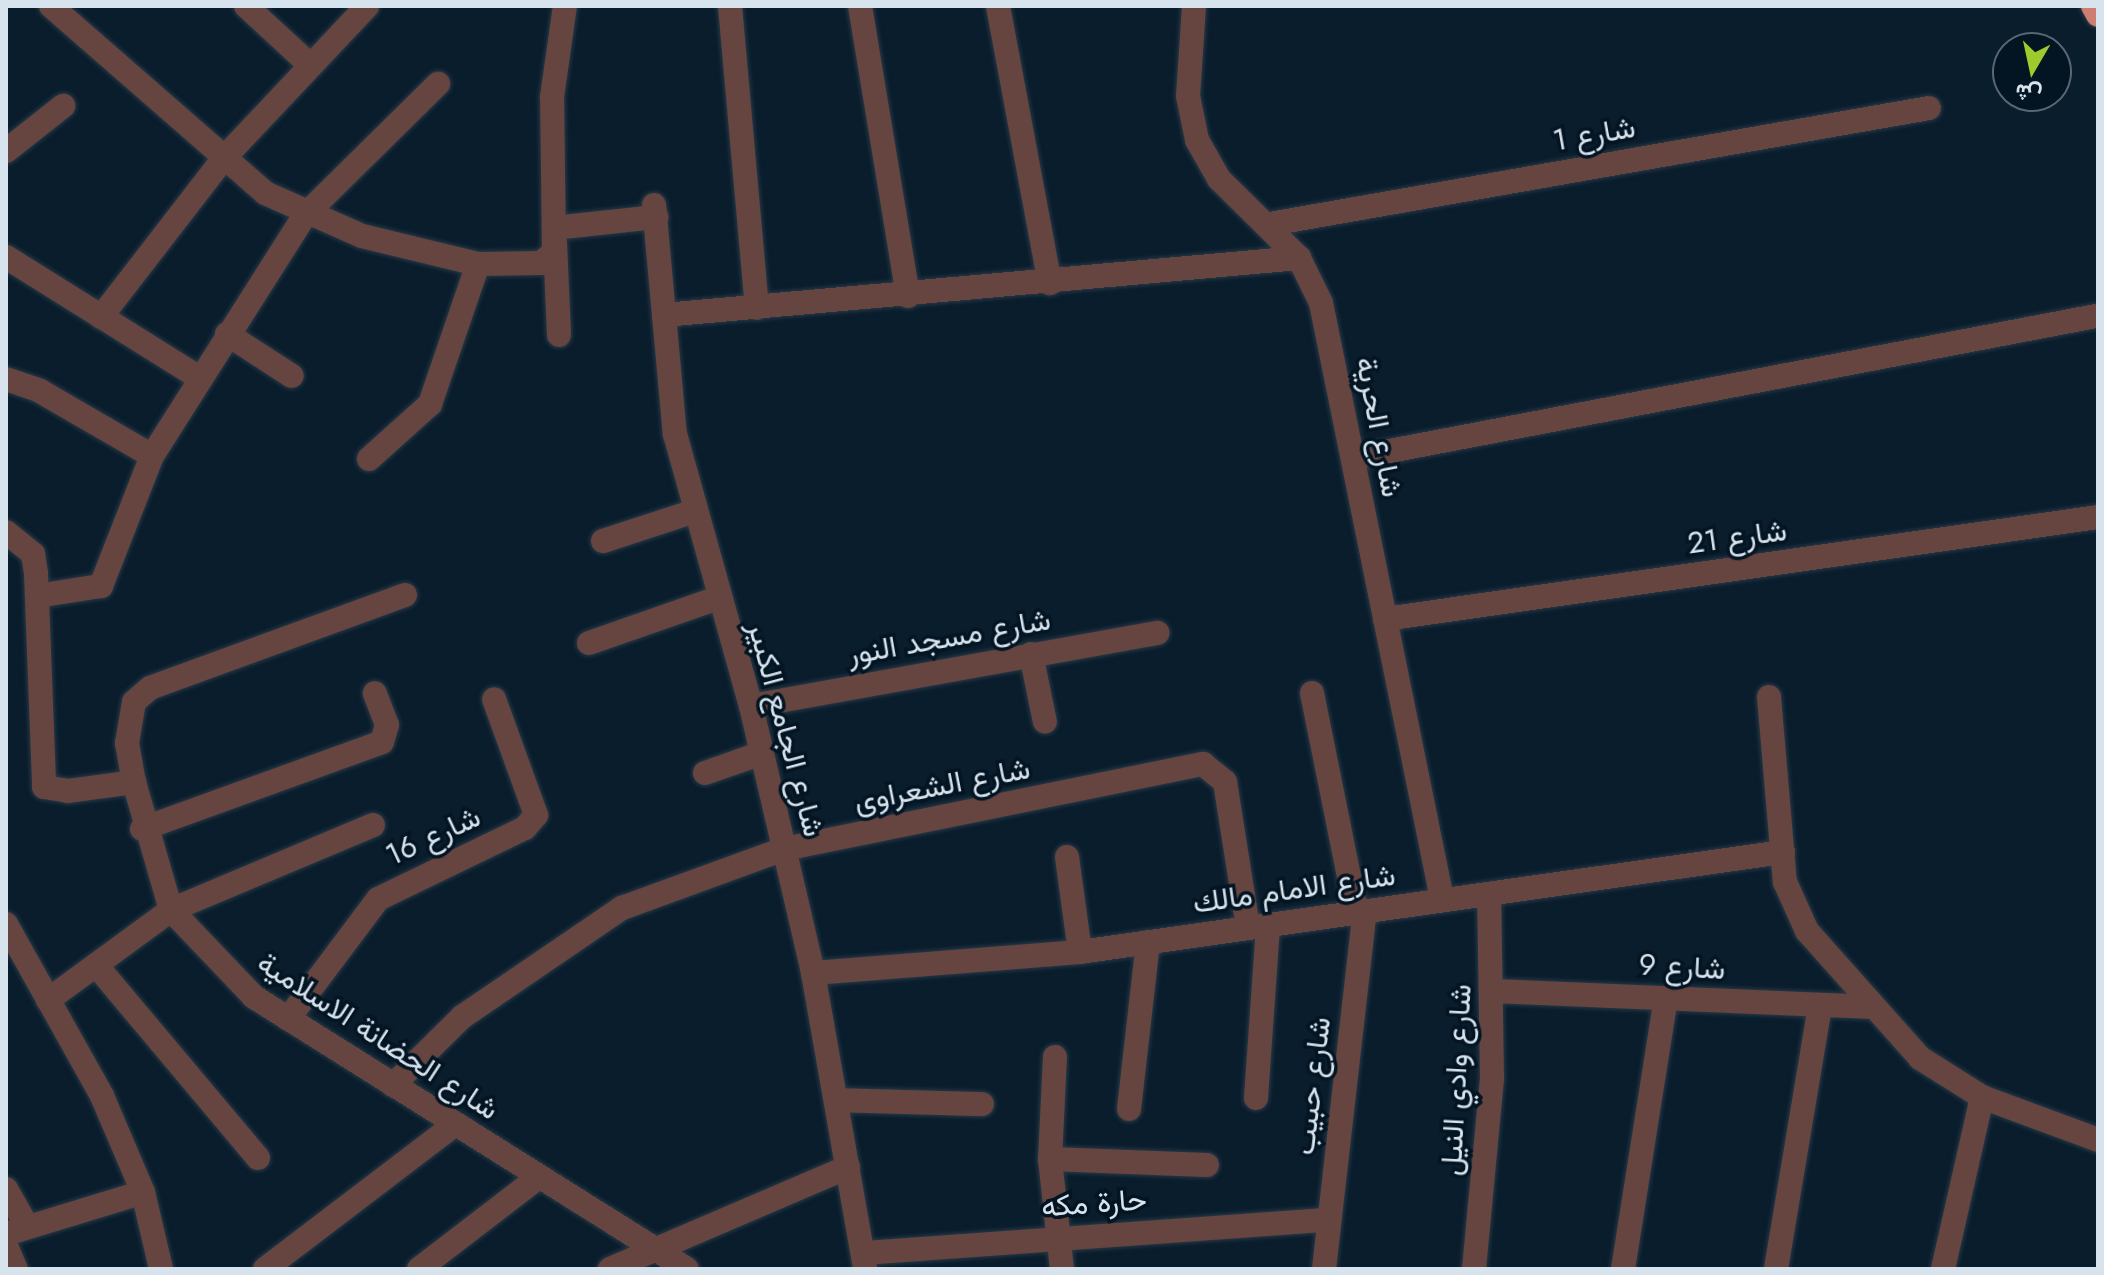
<!DOCTYPE html>
<html>
<head>
<meta charset="utf-8">
<style>
  body { margin:0 }
  #map { position:relative; width:2104px; height:1275px; overflow:hidden; background:#0a1d2c; font-family:Jost,Vazirmatn,sans-serif }
  div>[style] { position:absolute }
  .roads { filter:drop-shadow(0 0 2px #273947) drop-shadow(0 0 2px #273947) }
  .minor>* { height:24px; margin:-12px; padding:0 12px; transform-origin:12px; border-radius:12px; background:#664540 }
  .highway>* { height:24px; margin:-12px; padding:0 12px; transform-origin:12px; border-radius:12px; background:#ce7d71 }
  span { translate:-50% -50%; white-space:nowrap; text-align:center; line-height:1.15; -webkit-text-stroke:7px #031422; paint-order:stroke }
  .street-label { font-size:30px; color:#d7e3ed }
  .frame { position:absolute; inset:0; border:8px solid #d7e3ed; pointer-events:none }
  .north { position:absolute; left:1992px; top:32px; width:80px; height:80px; box-sizing:border-box; background:#031422; border:2px solid #586773; border-radius:50%; rotate:189deg; font-size:22px; font-weight:700; line-height:32px; text-align:center; color:#d7e3ed }
  .north::after { content:''; display:block; margin:auto; width:28px; height:36px; background:#9fca2d; clip-path:polygon(50% 0,100% 100%,50% 72%,0 100%) }
</style>
</head>
<body>
<div id="map">
  <div class="roads">
    <div class="minor">
      <div style="left:51px;top:6px;width:284px;rotate:41.1deg"></div>
      <div style="left:265px;top:193px;width:106px;rotate:23.9deg"></div>
      <div style="left:362px;top:236px;width:119px;rotate:13.6deg"></div>
      <div style="left:478px;top:264px;width:63px;rotate:-0.9deg"></div>
      <div style="left:541px;top:263px;width:17px;rotate:-40deg"></div>
      <div style="left:554px;top:252px;width:155px;rotate:-90.7deg"></div>
      <div style="left:552px;top:97px;width:92px;rotate:-81.9deg"></div>
      <div style="left:246px;top:6px;width:88px;rotate:42.7deg"></div>
      <div style="left:730px;top:6px;width:303px;rotate:84.9deg"></div>
      <div style="left:860px;top:6px;width:294px;rotate:80.6deg"></div>
      <div style="left:998px;top:6px;width:282px;rotate:79.4deg"></div>
      <div style="left:1194px;top:6px;width:90px;rotate:93.8deg"></div>
      <div style="left:1188px;top:96px;width:45px;rotate:78.4deg"></div>
      <div style="left:1197px;top:140px;width:45px;rotate:60.6deg"></div>
      <div style="left:1219px;top:179px;width:112px;rotate:44.6deg"></div>
      <div style="left:1299px;top:258px;width:50px;rotate:63.9deg"></div>
      <div style="left:1321px;top:303px;width:608px;rotate:78.52deg"></div>
      <div style="left:6px;top:151px;width:73px;rotate:-38.3deg"></div>
      <div style="left:654px;top:205px;width:230px;rotate:84.8deg"></div>
      <div style="left:675px;top:434px;width:282px;rotate:74.4deg"></div>
      <div style="left:751px;top:706px;width:274px;rotate:76.9deg"></div>
      <div style="left:813px;top:973px;width:301px;rotate:80deg"></div>
      <div style="left:1270px;top:224px;width:669px;rotate:-9.98deg"></div>
      <div style="left:554px;top:228px;width:103px;rotate:-6.2deg"></div>
      <div style="left:555px;top:243px;width:92px;rotate:87.5deg"></div>
      <div style="left:6px;top:257px;width:229px;rotate:32deg"></div>
      <div style="left:664px;top:315px;width:638px;rotate:-5.13deg"></div>
      <div style="left:101px;top:317px;width:200px;rotate:-52.3deg"></div>
      <div style="left:223px;top:159px;width:210px;rotate:-46.7deg"></div>
      <div style="left:227px;top:334px;width:77px;rotate:32.9deg"></div>
      <div style="left:6px;top:379px;width:36px;rotate:19deg"></div>
      <div style="left:40px;top:391px;width:129px;rotate:30.1deg"></div>
      <div style="left:1353px;top:458px;width:756px;rotate:-10.82deg"></div>
      <div style="left:369px;top:459px;width:82px;rotate:-42deg"></div>
      <div style="left:430px;top:404px;width:148px;rotate:-71.1deg"></div>
      <div style="left:6px;top:532px;width:35px;rotate:39deg"></div>
      <div style="left:33px;top:554px;width:20px;rotate:81deg"></div>
      <div style="left:36px;top:574px;width:213px;rotate:87.8deg"></div>
      <div style="left:44px;top:787px;width:24px;rotate:9deg"></div>
      <div style="left:68px;top:791px;width:67px;rotate:-7.8deg"></div>
      <div style="left:603px;top:541px;width:97px;rotate:-18.1deg"></div>
      <div style="left:405px;top:595px;width:271px;rotate:160deg"></div>
      <div style="left:150px;top:688px;width:21px;rotate:139deg"></div>
      <div style="left:134px;top:702px;width:42px;rotate:99.7deg"></div>
      <div style="left:127px;top:743px;width:40px;rotate:80deg"></div>
      <div style="left:134px;top:782px;width:133px;rotate:73.9deg"></div>
      <div style="left:171px;top:910px;width:120px;rotate:46.3deg"></div>
      <div style="left:254px;top:997px;width:511px;rotate:32.14deg"></div>
      <div style="left:37px;top:596px;width:65px;rotate:-8.9deg"></div>
      <div style="left:101px;top:586px;width:140px;rotate:-68.6deg"></div>
      <div style="left:152px;top:456px;width:285px;rotate:-57.6deg"></div>
      <div style="left:305px;top:215px;width:187px;rotate:-44.6deg"></div>
      <div style="left:1385px;top:619px;width:720px;rotate:-8.14deg"></div>
      <div style="left:589px;top:643px;width:137px;rotate:-19.2deg"></div>
      <div style="left:1031px;top:654px;width:69px;rotate:78.4deg"></div>
      <div style="left:1312px;top:693px;width:223px;rotate:78.6deg"></div>
      <div style="left:1769px;top:697px;width:186px;rotate:85.1deg"></div>
      <div style="left:1785px;top:882px;width:54px;rotate:65.8deg"></div>
      <div style="left:1807px;top:931px;width:170px;rotate:48.3deg"></div>
      <div style="left:1920px;top:1058px;width:73px;rotate:32.2deg"></div>
      <div style="left:1982px;top:1097px;width:124px;rotate:20.3deg"></div>
      <div style="left:751px;top:706px;width:413px;rotate:-10.2deg"></div>
      <div style="left:705px;top:773px;width:60px;rotate:-19.3deg"></div>
      <div style="left:142px;top:829px;width:255px;rotate:-19.9deg"></div>
      <div style="left:382px;top:742px;width:18px;rotate:-74deg"></div>
      <div style="left:387px;top:725px;width:34px;rotate:-111deg"></div>
      <div style="left:1067px;top:857px;width:96px;rotate:82.2deg"></div>
      <div style="left:6px;top:924px;width:197px;rotate:60.8deg"></div>
      <div style="left:102px;top:1096px;width:104px;rotate:66.9deg"></div>
      <div style="left:143px;top:1192px;width:79px;rotate:76.8deg"></div>
      <div style="left:96px;top:965px;width:252px;rotate:50deg"></div>
      <div style="left:813px;top:973px;width:268px;rotate:-4.5deg"></div>
      <div style="left:1080px;top:952px;width:710px;rotate:-8.1deg"></div>
      <div style="left:1494px;top:991px;width:374px;rotate:2.4deg"></div>
      <div style="left:48px;top:1000px;width:152px;rotate:-36.2deg"></div>
      <div style="left:171px;top:910px;width:219px;rotate:-22.8deg"></div>
      <div style="left:288px;top:1019px;width:150px;rotate:-53.1deg"></div>
      <div style="left:378px;top:899px;width:163px;rotate:-25.8deg"></div>
      <div style="left:525px;top:828px;width:17px;rotate:-50deg"></div>
      <div style="left:536px;top:815px;width:123px;rotate:-109.9deg"></div>
      <div style="left:1055px;top:1057px;width:102px;rotate:92.8deg"></div>
      <div style="left:1050px;top:1159px;width:111px;rotate:83.8deg"></div>
      <div style="left:393px;top:1085px;width:97px;rotate:-44.6deg"></div>
      <div style="left:462px;top:1017px;width:194px;rotate:-34.3deg"></div>
      <div style="left:622px;top:908px;width:172px;rotate:-20deg"></div>
      <div style="left:784px;top:849px;width:428px;rotate:-11.5deg"></div>
      <div style="left:1203px;top:764px;width:28px;rotate:39deg"></div>
      <div style="left:1225px;top:782px;width:148px;rotate:81deg"></div>
      <div style="left:1256px;top:1098px;width:173px;rotate:-86deg"></div>
      <div style="left:836px;top:1100px;width:146px;rotate:1.6deg"></div>
      <div style="left:1129px;top:1109px;width:168px;rotate:-83.5deg"></div>
      <div style="left:1050px;top:1159px;width:157px;rotate:2.2deg"></div>
      <div style="left:6px;top:1189px;width:43px;rotate:60.4deg"></div>
      <div style="left:6px;top:1234px;width:143px;rotate:-17deg"></div>
      <div style="left:6px;top:1246px;width:25px;rotate:67deg"></div>
      <div style="left:864px;top:1253px;width:465px;rotate:-4.1deg"></div>
      <div style="left:265px;top:1269px;width:238px;rotate:-37.3deg"></div>
      <div style="left:419px;top:1269px;width:151px;rotate:-37.5deg"></div>
      <div style="left:610px;top:1269px;width:259px;rotate:-23.2deg"></div>
      <div style="left:1324px;top:1269px;width:360px;rotate:-83.5deg"></div>
      <div style="left:1474px;top:1269px;width:192px;rotate:-84.6deg"></div>
      <div style="left:1492px;top:1078px;width:184px;rotate:-90.9deg"></div>
      <div style="left:1623px;top:1269px;width:273px;rotate:-81deg"></div>
      <div style="left:1776px;top:1269px;width:267px;rotate:-80.5deg"></div>
      <div style="left:1943px;top:1269px;width:176px;rotate:-77.2deg"></div>
    </div>
    <div class="highway">
      <div style="left:2093px;top:6px;width:10px;rotate:61deg"></div>
    </div>
  </div>
  <div class="street-label">
    <span style="left:1594px;top:134px;rotate:-10deg">شارع 1</span>
    <span style="left:1379px;top:427px;rotate:79deg">شارع الحرية</span>
    <span style="left:1737px;top:537px;rotate:-8deg">شارع 21</span>
    <span style="left:949px;top:637px;rotate:-10deg">شارع مسجد النور</span>
    <span style="left:786px;top:729px;rotate:75deg">شارع الجامع الكبير</span>
    <span style="left:942px;top:785px;rotate:-11deg">شارع الشعراوى</span>
    <span style="left:433px;top:836px;rotate:-25deg">شارع 16</span>
    <span style="left:1294px;top:889px;rotate:-8deg">شارع الامام مالك</span>
    <span style="left:1682px;top:967px;rotate:3deg">شارع 9</span>
    <span style="left:378px;top:1036px;rotate:33deg">شارع الحضانة الاسلامية</span>
    <span style="left:1456px;top:1080px;rotate:-87deg">شارع وادي النيل</span>
    <span style="left:1312px;top:1086px;rotate:-83deg">شارع حبيب</span>
    <span style="left:1094px;top:1203px;rotate:-4deg">حارة مكه</span>
  </div>
  <div class="frame"></div>
  <div class="north">ش</div>
</div>
</body>
</html>
